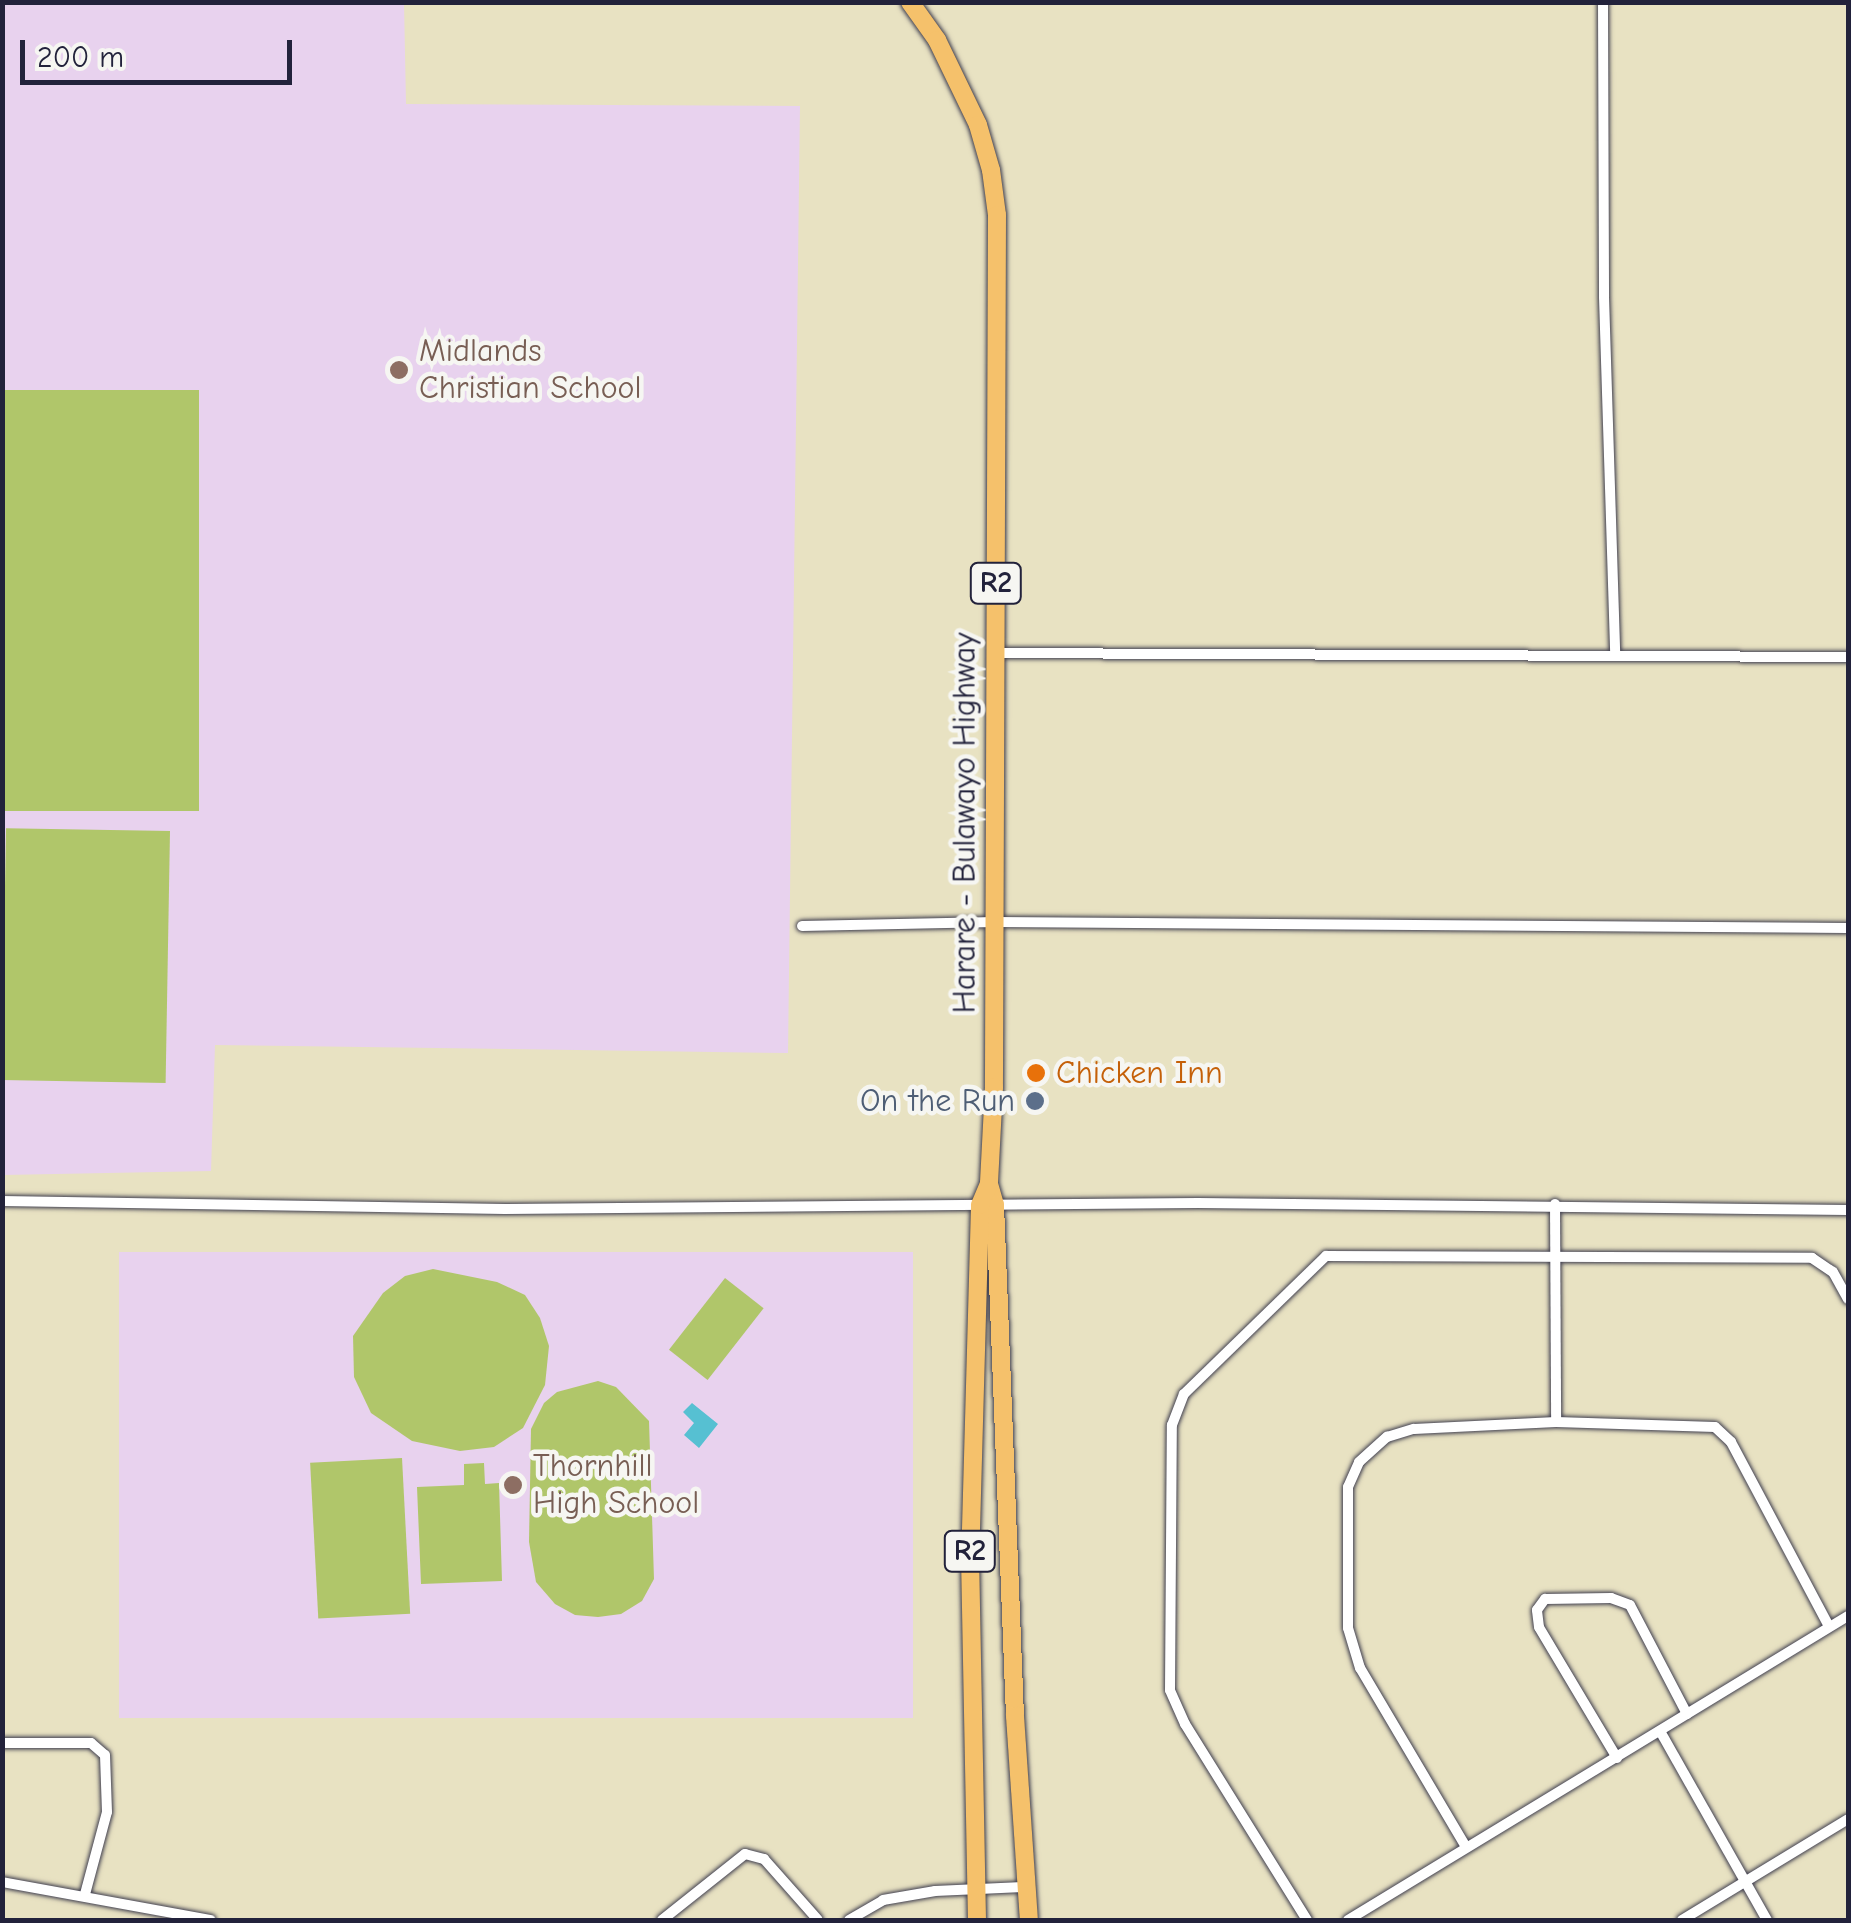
<!DOCTYPE html>
<html>
<head>
<meta charset="utf-8">
<style>
  body { margin:0 }
  #map { position:relative; width:1851px; height:1923px; overflow:hidden; background:#e8e2c2; font-family:"Comic Neue",sans-serif }
  div>[style] { position:absolute }
  .built>* { inset:0; background:#e8d2ee; transform-origin:0 0 }
  .green>* { inset:0; background:#b0c66a; transform-origin:0 0 }
  .water>* { inset:0; background:#56c0d2 }
  .roads { filter:drop-shadow(0 0 2px #403f4f) drop-shadow(0 0 2px #403f4f) }
  .street>* { height:10px; margin:-5px; padding:0 5px; transform-origin:5px; border-radius:5px; background:#fff }
  .highway>* { height:18px; margin:-9px; padding:0 9px; transform-origin:9px; border-radius:9px; background:#f5c16b }
  .dots>* { width:28px; height:28px; translate:-50% -50%; box-sizing:border-box; border:5px solid #f6f6f2; border-radius:50% }
  span { translate:-50% -50%; white-space:nowrap; text-align:center; line-height:1.15; -webkit-text-stroke:9px #f6f6f2; paint-order:stroke }
  .shield-label span { padding:2px 8px; background:#f6f6f2; border:2px solid; border-radius:8px; -webkit-text-stroke-width:0 }
  .shield-label { font-size:30px; color:#22223b; font-weight:700 }
  .education-label { font-size:32px; color:#785e54 }
  .left { translate:0 -50%; text-align:left }
  .street-label { font-size:32px; color:#22223b }
  .food-label { font-size:32px; color:#c56008 }
  .service-label { font-size:32px; color:#4e5e75 }
  .right { translate:-100% -50%; text-align:right }
  .frame { position:absolute; inset:0; border:5px solid #22223b; pointer-events:none }
  .scale { position:absolute; left:20px; top:40px; width:272px; height:45px; box-sizing:border-box; border:5px solid #22223b; border-top:0; padding-left:12px; font-size:30px; line-height:35px; white-space:nowrap; color:#22223b; -webkit-text-stroke:8px #f6f6f2; paint-order:stroke }
</style>
</head>
<body>
<div id="map">
  <div class="built">
    <div style="clip-path:polygon(2px 3px,404px 3px,406px 104px,800px 106px,788px 1053px,215px 1045px,211px 1171px,3px 1175px)"></div>
    <div style="left:119px;top:1252px;width:794px;height:466px"></div>
  </div>
  <div class="green">
    <div style="left:3px;top:390px;width:196px;height:421px"></div>
    <div style="left:170px;top:831px;width:252px;height:164px;rotate:91deg"></div>
    <div style="clip-path:polygon(433px 1269px,497px 1282px,525px 1295px,540px 1318px,549px 1346px,545px 1385px,523px 1428px,494px 1447px,460px 1451px,412px 1441px,371px 1413px,354px 1377px,353px 1336px,383px 1293px,405px 1276px)"></div>
    <div style="left:725px;top:1278px;width:49px;height:91px;rotate:38deg"></div>
    <div style="clip-path:polygon(598px 1381px,616px 1387px,649px 1421px,654px 1579px,642px 1601px,621px 1614px,598px 1617px,575px 1615px,555px 1604px,536px 1582px,529px 1542px,531px 1429px,544px 1403px,557px 1392px)"></div>
    <div style="left:402px;top:1458px;width:156px;height:92px;rotate:87deg"></div>
    <div style="clip-path:polygon(484px 1463px,485px 1484px,499px 1483px,502px 1581px,421px 1584px,417px 1487px,464px 1485px,464px 1464px)"></div>
  </div>
  <div class="water">
    <div style="clip-path:polygon(692px 1403px,718px 1424px,699px 1448px,684px 1435px,694px 1423px,683px 1412px)"></div>
  </div>
  <div class="roads">
    <div class="street">
      <div style="left:1603px;top:2px;width:295px;rotate:89.8deg"></div>
      <div style="left:1604px;top:297px;width:358px;rotate:88.2deg"></div>
      <div style="left:995px;top:653px;width:853px;rotate:0.27deg"></div>
      <div style="left:802px;top:926px;width:193px;rotate:-1.2deg"></div>
      <div style="left:995px;top:922px;width:853px;rotate:0.4deg"></div>
      <div style="left:2px;top:1201px;width:503px;rotate:0.91deg"></div>
      <div style="left:505px;top:1209px;width:693px;rotate:-0.5deg"></div>
      <div style="left:1198px;top:1203px;width:650px;rotate:0.62deg"></div>
      <div style="left:1555px;top:1204px;width:218px;rotate:89.7deg"></div>
      <div style="left:1660px;top:1731px;width:217px;rotate:60.5deg"></div>
      <div style="left:2px;top:1743px;width:89px"></div>
      <div style="left:91px;top:1743px;width:18px;rotate:41deg"></div>
      <div style="left:105px;top:1755px;width:57px;rotate:88deg"></div>
      <div style="left:107px;top:1812px;width:85px;rotate:105deg"></div>
      <div style="left:1617px;top:1758px;width:152px;rotate:-120.8deg"></div>
      <div style="left:1539px;top:1627px;width:17px;rotate:-97deg"></div>
      <div style="left:1537px;top:1610px;width:14px;rotate:-54deg"></div>
      <div style="left:1545px;top:1599px;width:66px;rotate:-0.9deg"></div>
      <div style="left:1611px;top:1598px;width:20px;rotate:20deg"></div>
      <div style="left:1630px;top:1605px;width:123px;rotate:62.4deg"></div>
      <div style="left:1466px;top:1847px;width:208px;rotate:-120.6deg"></div>
      <div style="left:1360px;top:1668px;width:42px;rotate:-106.7deg"></div>
      <div style="left:1348px;top:1628px;width:141px;rotate:-90deg"></div>
      <div style="left:1348px;top:1487px;width:27px;rotate:-66deg"></div>
      <div style="left:1359px;top:1462px;width:38px;rotate:-42deg"></div>
      <div style="left:1387px;top:1437px;width:28px;rotate:-17deg"></div>
      <div style="left:1414px;top:1429px;width:142px;rotate:-2.8deg"></div>
      <div style="left:1556px;top:1422px;width:159px;rotate:1.8deg"></div>
      <div style="left:1715px;top:1427px;width:22px;rotate:43deg"></div>
      <div style="left:1731px;top:1442px;width:208px;rotate:62deg"></div>
      <div style="left:2px;top:1882px;width:212px;rotate:10.3deg"></div>
      <div style="left:662px;top:1920px;width:106px;rotate:-38.5deg"></div>
      <div style="left:745px;top:1854px;width:20px;rotate:15deg"></div>
      <div style="left:764px;top:1859px;width:81px;rotate:48.5deg"></div>
      <div style="left:849px;top:1920px;width:39px;rotate:-30deg"></div>
      <div style="left:883px;top:1900px;width:53px;rotate:-9.8deg"></div>
      <div style="left:935px;top:1891px;width:88px;rotate:-2.6deg"></div>
      <div style="left:1307px;top:1920px;width:231px;rotate:-121.9deg"></div>
      <div style="left:1185px;top:1724px;width:37px;rotate:-114deg"></div>
      <div style="left:1170px;top:1690px;width:265px;rotate:-89.6deg"></div>
      <div style="left:1172px;top:1425px;width:33px;rotate:-69deg"></div>
      <div style="left:1184px;top:1394px;width:198px;rotate:-44.2deg"></div>
      <div style="left:1326px;top:1256px;width:486px;rotate:0.2deg"></div>
      <div style="left:1812px;top:1258px;width:25px;rotate:34deg"></div>
      <div style="left:1833px;top:1272px;width:31px;rotate:61deg"></div>
      <div style="left:1348px;top:1920px;width:585px;rotate:-31.3deg"></div>
      <div style="left:1682px;top:1920px;width:194px;rotate:-31.3deg"></div>
    </div>
    <div class="highway">
      <div style="left:910px;top:2px;width:47px;rotate:54.6deg"></div>
      <div style="left:937px;top:40px;width:94px;rotate:64.2deg"></div>
      <div style="left:978px;top:125px;width:47px;rotate:73.9deg"></div>
      <div style="left:991px;top:170px;width:45px;rotate:82.4deg"></div>
      <div style="left:997px;top:215px;width:872px;rotate:90.2deg"></div>
      <div style="left:994px;top:1087px;width:97px;rotate:93deg"></div>
      <div style="left:989px;top:1184px;width:22px;rotate:74deg"></div>
      <div style="left:995px;top:1205px;width:511px;rotate:87.76deg"></div>
      <div style="left:1015px;top:1716px;width:204px;rotate:86.1deg"></div>
      <div style="left:977px;top:1920px;width:355px;rotate:-91.1deg"></div>
      <div style="left:970px;top:1565px;width:360px;rotate:-88.4deg"></div>
      <div style="left:980px;top:1205px;width:23px;rotate:-67deg"></div>
    </div>
  </div>
  <div class="dots">
    <div style="left:399px;top:370px;background:#8d6e63"></div>
    <div style="left:1036px;top:1073px;background:#e8710a"></div>
    <div style="left:1035px;top:1101px;background:#5c6f8a"></div>
    <div style="left:513px;top:1485px;background:#8d6e63"></div>
  </div>
  <div class="shield-label">
    <span style="left:996px;top:583px">R2</span>
    <span style="left:970px;top:1551px">R2</span>
  </div>
  <div class="education-label">
    <span class="left" style="left:419px;top:370px">Midlands<br>Christian School</span>
    <span class="left" style="left:533px;top:1485px">Thornhill<br>High School</span>
  </div>
  <div class="street-label">
    <span style="left:965px;top:823px;rotate:-90deg">Harare - Bulawayo Highway</span>
  </div>
  <div class="food-label">
    <span class="left" style="left:1056px;top:1073px">Chicken Inn</span>
  </div>
  <div class="service-label">
    <span class="right" style="left:1015px;top:1101px">On the Run</span>
  </div>
  <div class="frame"></div>
  <div class="scale">200 m</div>
</div>
</body>
</html>
